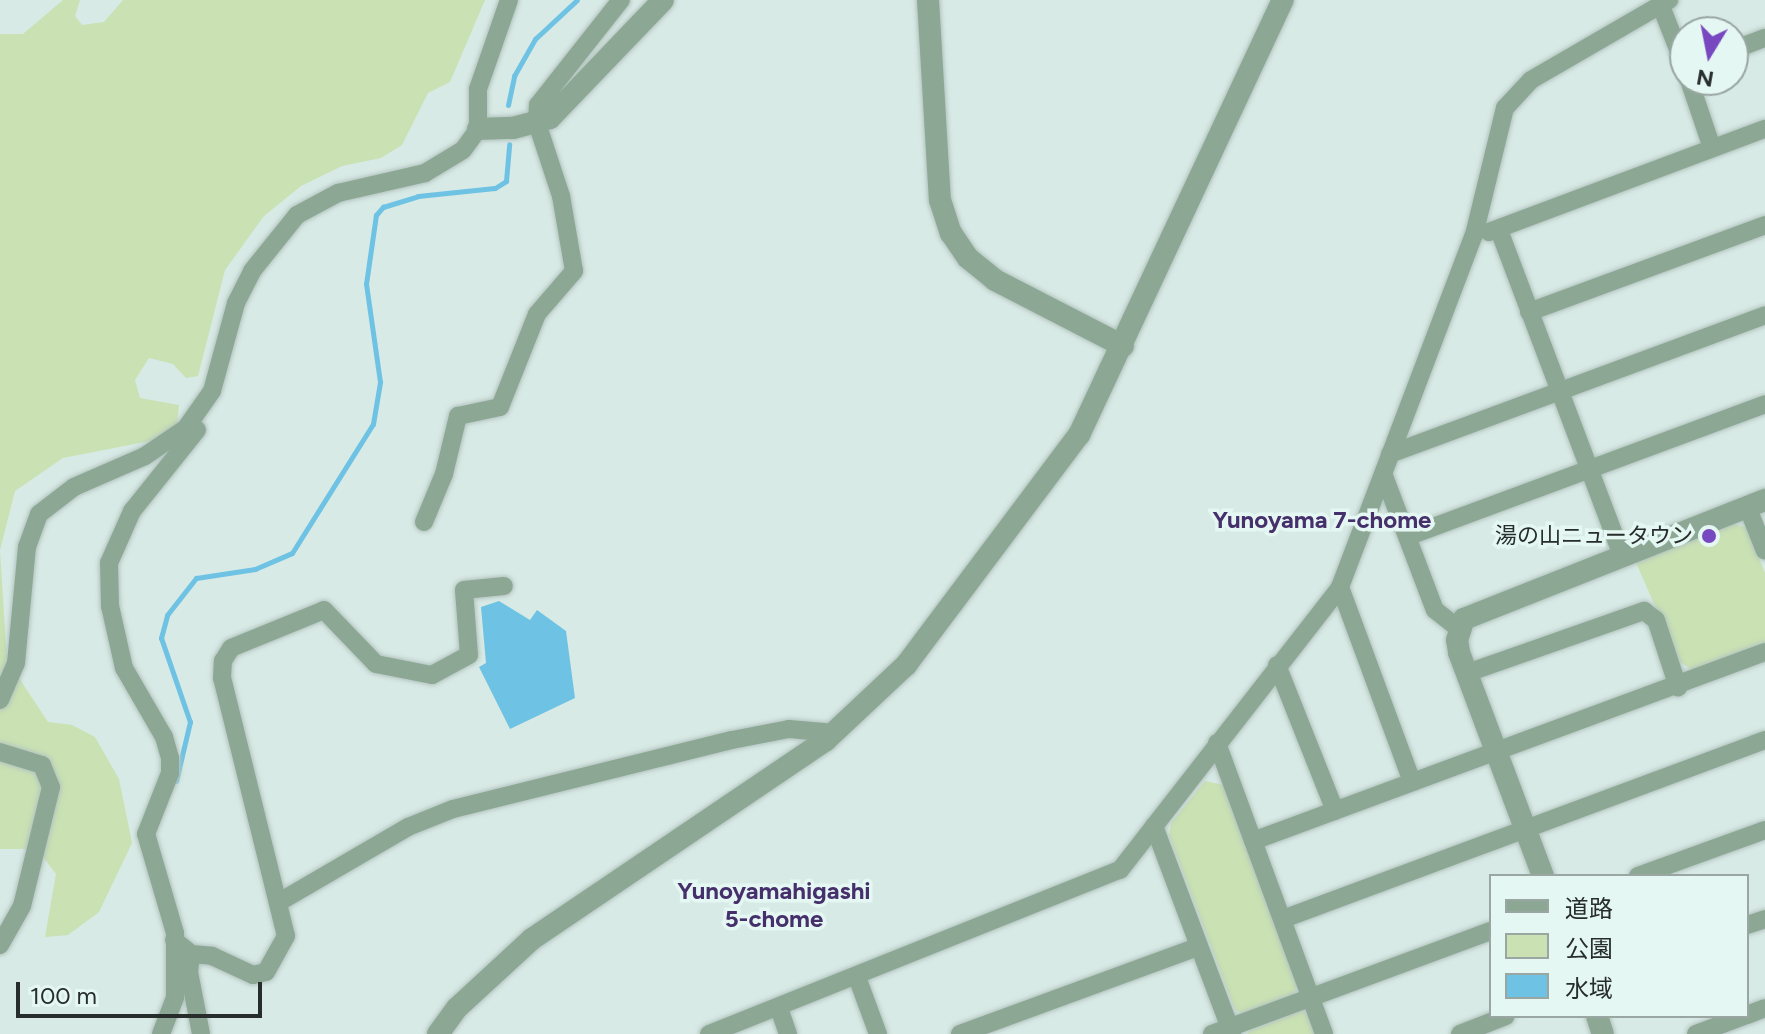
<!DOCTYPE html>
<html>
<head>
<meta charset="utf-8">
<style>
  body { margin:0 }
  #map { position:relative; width:1765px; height:1034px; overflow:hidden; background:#d8eae5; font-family:Figtree,"Noto Sans JP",sans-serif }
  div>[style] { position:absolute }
  .green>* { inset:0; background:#c9e1b3 }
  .water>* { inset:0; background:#6ec2e4 }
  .stream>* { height:5px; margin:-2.5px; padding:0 2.5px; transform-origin:2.5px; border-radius:2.5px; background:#6ec2e4 }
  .roads { filter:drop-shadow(0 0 2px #b4c4c0) drop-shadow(0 0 2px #b4c4c0) }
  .minor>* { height:18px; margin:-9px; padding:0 9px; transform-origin:9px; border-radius:9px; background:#8ca894 }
  .tertiary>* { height:22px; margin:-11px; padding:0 11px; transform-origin:11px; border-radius:11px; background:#8ca894 }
  .dots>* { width:22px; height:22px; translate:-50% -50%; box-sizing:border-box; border:4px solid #e5f7f2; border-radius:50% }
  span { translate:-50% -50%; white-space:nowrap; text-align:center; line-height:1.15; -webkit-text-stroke:7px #e5f7f2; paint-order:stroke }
  .poi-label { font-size:22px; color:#262d2b }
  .right { translate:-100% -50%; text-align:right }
  .neighbourhood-label { font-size:24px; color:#46306c; font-weight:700 }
  .legend { position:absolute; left:1489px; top:874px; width:260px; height:144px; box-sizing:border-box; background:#e5f7f2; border:2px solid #99a6a2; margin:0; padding:10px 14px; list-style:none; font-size:24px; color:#262d2b }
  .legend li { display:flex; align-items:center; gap:16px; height:40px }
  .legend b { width:40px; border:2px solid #99a6a2 }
  .north { position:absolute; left:1669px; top:16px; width:80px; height:80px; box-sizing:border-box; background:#e5f7f2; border:2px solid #99a6a2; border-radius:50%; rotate:190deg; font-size:22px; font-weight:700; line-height:32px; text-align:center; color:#262d2b }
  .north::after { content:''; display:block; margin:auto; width:28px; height:36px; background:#7748c0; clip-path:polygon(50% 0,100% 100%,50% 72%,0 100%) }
  .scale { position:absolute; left:16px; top:982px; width:246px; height:36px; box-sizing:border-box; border:4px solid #262d2b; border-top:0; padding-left:10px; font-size:24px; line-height:28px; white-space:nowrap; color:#262d2b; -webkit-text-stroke:6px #e5f7f2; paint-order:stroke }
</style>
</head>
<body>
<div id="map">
  <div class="green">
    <div style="clip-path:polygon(63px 0,80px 0,75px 16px,82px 25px,104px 22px,123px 0,485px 0,450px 82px,428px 93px,402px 145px,381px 158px,342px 166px,301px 186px,264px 216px,225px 270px,198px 376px,186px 378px,173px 364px,149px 358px,135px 380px,140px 398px,179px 405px,177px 424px,155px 440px,63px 458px,15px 491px,0 550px,0 34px,23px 34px)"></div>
    <div style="clip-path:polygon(1730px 522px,1747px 528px,1765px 573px,1765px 644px,1693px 671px,1679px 661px,1634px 558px)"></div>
    <div style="clip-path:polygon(0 551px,7px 660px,48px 722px,72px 725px,95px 737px,119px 779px,132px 843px,99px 912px,68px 935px,45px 937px,56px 874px,37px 849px,0 849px)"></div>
    <div style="clip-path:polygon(1205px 781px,1224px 785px,1299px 981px,1294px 994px,1244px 1014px,1235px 1010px,1169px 835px,1171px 823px)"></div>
    <div style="clip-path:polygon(1304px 1010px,1319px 1034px,1247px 1034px,1249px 1031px)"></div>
  </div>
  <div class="water">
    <div style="clip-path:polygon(499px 601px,530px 620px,537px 610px,566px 631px,575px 698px,510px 729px,479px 667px,486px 663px,481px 607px)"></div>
  </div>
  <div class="stream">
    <div style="left:508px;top:105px;width:30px;rotate:-78deg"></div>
    <div style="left:514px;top:76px;width:43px;rotate:-60.4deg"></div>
    <div style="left:535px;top:39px;width:57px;rotate:-42.9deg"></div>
    <div style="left:176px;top:781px;width:61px;rotate:-76.7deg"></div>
    <div style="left:190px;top:722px;width:89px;rotate:-109deg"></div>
    <div style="left:161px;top:638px;width:24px;rotate:-75deg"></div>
    <div style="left:167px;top:615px;width:47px;rotate:-51.9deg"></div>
    <div style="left:196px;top:578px;width:60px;rotate:-8.7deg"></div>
    <div style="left:255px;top:569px;width:40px;rotate:-23.4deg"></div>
    <div style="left:292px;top:553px;width:152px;rotate:-57.9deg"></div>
    <div style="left:373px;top:424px;width:43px;rotate:-80.5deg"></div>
    <div style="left:380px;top:382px;width:99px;rotate:-98.1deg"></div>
    <div style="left:366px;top:284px;width:70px;rotate:-81.8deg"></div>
    <div style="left:376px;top:215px;width:11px;rotate:-49deg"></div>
    <div style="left:383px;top:207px;width:37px;rotate:-17deg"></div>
    <div style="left:418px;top:196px;width:77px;rotate:-5.9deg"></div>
    <div style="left:495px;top:188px;width:13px;rotate:-32deg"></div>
    <div style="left:506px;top:181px;width:37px;rotate:-85deg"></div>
  </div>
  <div class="roads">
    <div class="minor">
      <div style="left:1661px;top:6px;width:66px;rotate:68.5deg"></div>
      <div style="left:1733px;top:50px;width:34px;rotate:-21deg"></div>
      <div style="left:1689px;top:80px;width:72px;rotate:71.3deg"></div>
      <div style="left:1499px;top:230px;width:345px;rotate:69.3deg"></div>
      <div style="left:1489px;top:232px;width:295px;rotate:-20.5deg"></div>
      <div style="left:1529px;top:312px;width:252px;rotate:-20.2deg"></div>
      <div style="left:1390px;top:454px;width:400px;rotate:-20.3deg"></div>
      <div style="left:1384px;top:476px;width:143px;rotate:69.2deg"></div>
      <div style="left:1435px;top:610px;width:31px;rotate:38deg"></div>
      <div style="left:1747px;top:506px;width:48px;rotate:68.2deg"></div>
      <div style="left:424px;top:522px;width:52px;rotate:-67.4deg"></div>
      <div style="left:444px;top:474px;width:60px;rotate:-76.4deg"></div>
      <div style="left:458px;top:416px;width:43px;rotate:-12.1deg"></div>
      <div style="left:500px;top:407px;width:100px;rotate:-68.3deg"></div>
      <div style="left:537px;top:314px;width:57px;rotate:-49.3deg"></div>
      <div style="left:574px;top:271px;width:76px;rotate:-99.8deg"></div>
      <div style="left:561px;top:196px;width:77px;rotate:-108.2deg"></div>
      <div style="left:537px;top:123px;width:18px;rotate:-87deg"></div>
      <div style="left:538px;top:105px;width:134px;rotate:-51.7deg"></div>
      <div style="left:1409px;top:536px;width:380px;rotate:-20.3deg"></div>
      <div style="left:1340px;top:587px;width:208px;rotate:69.7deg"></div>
      <div style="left:1277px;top:665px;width:157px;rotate:68.3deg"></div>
      <div style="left:1467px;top:673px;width:188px;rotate:-19.3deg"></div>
      <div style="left:1644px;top:611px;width:15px;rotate:37deg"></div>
      <div style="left:1656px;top:620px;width:71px;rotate:71.8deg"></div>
      <div style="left:0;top:700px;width:40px;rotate:-66.6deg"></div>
      <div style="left:16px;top:663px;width:117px;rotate:-84.6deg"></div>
      <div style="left:27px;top:547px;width:35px;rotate:-70deg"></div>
      <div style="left:39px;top:514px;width:44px;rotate:-37.6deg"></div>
      <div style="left:74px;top:487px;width:77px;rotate:-23.6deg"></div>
      <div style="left:145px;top:456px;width:50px;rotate:-34.3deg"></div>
      <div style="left:186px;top:428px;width:45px;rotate:-54.9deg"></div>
      <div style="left:212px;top:391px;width:91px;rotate:-74.7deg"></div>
      <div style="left:236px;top:303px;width:36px;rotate:-63deg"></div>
      <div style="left:252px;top:271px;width:72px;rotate:-51.2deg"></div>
      <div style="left:297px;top:215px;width:47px;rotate:-28.2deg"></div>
      <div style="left:338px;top:193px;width:89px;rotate:-12.9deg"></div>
      <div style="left:425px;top:173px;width:44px;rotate:-31.2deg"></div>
      <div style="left:463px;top:150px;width:26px;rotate:-54deg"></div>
      <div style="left:478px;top:129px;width:40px;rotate:-90deg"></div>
      <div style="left:478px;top:89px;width:94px;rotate:-70.8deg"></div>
      <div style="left:1217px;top:743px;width:310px;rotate:69.8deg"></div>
      <div style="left:0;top:752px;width:44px;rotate:17.2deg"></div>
      <div style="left:42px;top:765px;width:24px;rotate:68deg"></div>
      <div style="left:51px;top:787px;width:122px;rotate:103.7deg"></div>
      <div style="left:22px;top:906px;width:45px;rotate:119.4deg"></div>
      <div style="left:1154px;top:826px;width:222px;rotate:69.4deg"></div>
      <div style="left:1253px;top:841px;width:546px;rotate:-20.26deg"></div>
      <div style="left:1638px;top:876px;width:135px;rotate:-19.9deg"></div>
      <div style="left:281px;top:901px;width:147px;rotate:-30.2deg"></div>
      <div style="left:408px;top:827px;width:48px;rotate:-21.8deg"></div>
      <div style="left:453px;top:809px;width:287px;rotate:-13.9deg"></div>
      <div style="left:732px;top:740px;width:58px;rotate:-10.9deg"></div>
      <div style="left:789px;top:729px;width:46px;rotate:5deg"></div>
      <div style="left:1283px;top:919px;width:514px;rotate:-20.37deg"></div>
      <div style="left:1747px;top:925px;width:19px;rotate:-18deg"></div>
      <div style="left:174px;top:940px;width:22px;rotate:39deg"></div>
      <div style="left:191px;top:954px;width:21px;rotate:5deg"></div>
      <div style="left:212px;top:956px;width:45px;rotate:24.9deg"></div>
      <div style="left:253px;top:975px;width:13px;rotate:-13deg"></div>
      <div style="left:266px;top:972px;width:41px;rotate:-60.9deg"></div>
      <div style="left:286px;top:936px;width:266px;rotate:-103.9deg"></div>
      <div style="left:222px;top:678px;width:17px;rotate:-87deg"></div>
      <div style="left:223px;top:661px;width:15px;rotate:-58deg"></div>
      <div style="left:231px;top:648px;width:100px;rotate:-22.2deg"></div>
      <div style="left:324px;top:610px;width:75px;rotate:46.1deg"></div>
      <div style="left:376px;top:664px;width:57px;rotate:11.1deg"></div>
      <div style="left:432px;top:675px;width:42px;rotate:-28.4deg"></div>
      <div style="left:469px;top:655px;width:65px;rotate:-94.4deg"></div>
      <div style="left:464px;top:590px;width:40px;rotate:-5.7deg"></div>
      <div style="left:191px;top:954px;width:18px;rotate:96deg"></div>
      <div style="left:189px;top:972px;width:63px;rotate:79deg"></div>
      <div style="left:857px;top:977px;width:61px;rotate:69.8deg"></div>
      <div style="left:779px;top:1008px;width:28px;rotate:71deg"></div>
      <div style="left:1747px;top:1015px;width:19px;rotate:-21deg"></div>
      <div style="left:161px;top:1034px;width:40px;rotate:-69deg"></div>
      <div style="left:175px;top:997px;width:64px;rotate:-90deg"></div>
      <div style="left:175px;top:933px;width:103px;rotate:-106.3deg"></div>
      <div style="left:146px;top:834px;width:66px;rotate:-68.5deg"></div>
      <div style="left:170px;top:773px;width:15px;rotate:-90deg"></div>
      <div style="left:170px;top:758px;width:22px;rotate:-106deg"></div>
      <div style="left:164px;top:737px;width:80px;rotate:-120.1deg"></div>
      <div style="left:124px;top:668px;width:64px;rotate:-102.7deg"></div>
      <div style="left:110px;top:606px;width:43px;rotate:-91.3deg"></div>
      <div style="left:109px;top:563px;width:57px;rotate:-66.1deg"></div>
      <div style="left:132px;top:511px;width:104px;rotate:-51.3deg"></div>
      <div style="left:709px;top:1034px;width:443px;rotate:-21.8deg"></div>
      <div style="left:1120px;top:870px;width:358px;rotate:-52.1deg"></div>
      <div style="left:1340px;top:587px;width:377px;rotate:-69.2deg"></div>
      <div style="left:1474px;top:235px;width:131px;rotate:-76.3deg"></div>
      <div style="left:1505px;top:108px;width:38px;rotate:-47deg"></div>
      <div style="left:1531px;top:80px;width:160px;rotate:-30.1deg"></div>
      <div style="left:960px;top:1034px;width:253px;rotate:-20.1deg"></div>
      <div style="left:1212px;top:1034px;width:297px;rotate:-20.3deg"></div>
      <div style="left:1460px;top:1034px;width:49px;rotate:-21.4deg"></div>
      <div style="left:1696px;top:1034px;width:51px;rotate:-20.6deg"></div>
    </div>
    <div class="tertiary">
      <div style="left:928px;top:0;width:200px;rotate:86.6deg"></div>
      <div style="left:940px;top:200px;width:35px;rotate:72deg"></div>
      <div style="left:951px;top:233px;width:30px;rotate:56deg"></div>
      <div style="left:968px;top:258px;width:35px;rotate:39deg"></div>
      <div style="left:995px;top:280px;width:144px;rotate:27.3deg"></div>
      <div style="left:478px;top:129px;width:35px;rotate:-2deg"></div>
      <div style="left:513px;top:128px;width:38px;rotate:-15deg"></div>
      <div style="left:550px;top:118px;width:163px;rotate:-46.2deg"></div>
      <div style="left:1543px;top:876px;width:239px;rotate:-110.6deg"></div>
      <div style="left:1459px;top:652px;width:12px;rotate:-99deg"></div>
      <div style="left:1457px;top:640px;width:22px;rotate:-72deg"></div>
      <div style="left:1464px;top:619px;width:324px;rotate:-21.6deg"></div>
      <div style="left:1597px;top:1016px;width:19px;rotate:72deg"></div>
      <div style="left:438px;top:1034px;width:32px;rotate:-54deg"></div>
      <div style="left:457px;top:1008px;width:102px;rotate:-42.6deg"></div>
      <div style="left:532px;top:939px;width:355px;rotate:-34.1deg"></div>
      <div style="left:826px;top:740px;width:110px;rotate:-43.2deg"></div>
      <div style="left:906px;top:665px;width:288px;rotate:-53.1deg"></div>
      <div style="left:1079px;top:435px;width:480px;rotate:-64.9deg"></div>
    </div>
  </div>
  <div class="dots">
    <div style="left:1709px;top:536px;background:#7748c0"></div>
  </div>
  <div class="poi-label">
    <span class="right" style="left:1693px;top:536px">湯の山ニュータウン</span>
  </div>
  <div class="neighbourhood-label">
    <span style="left:1322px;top:520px">Yunoyama 7-chome</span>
    <span style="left:774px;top:905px">Yunoyamahigashi<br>5-chome</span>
  </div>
  <ul class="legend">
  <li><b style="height:10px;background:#8ca894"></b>道路</li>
  <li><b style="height:22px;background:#c9e1b3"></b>公園</li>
  <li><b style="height:22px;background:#6ec2e4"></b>水域</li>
  </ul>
  <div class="north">N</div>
  <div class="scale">100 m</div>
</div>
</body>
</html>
